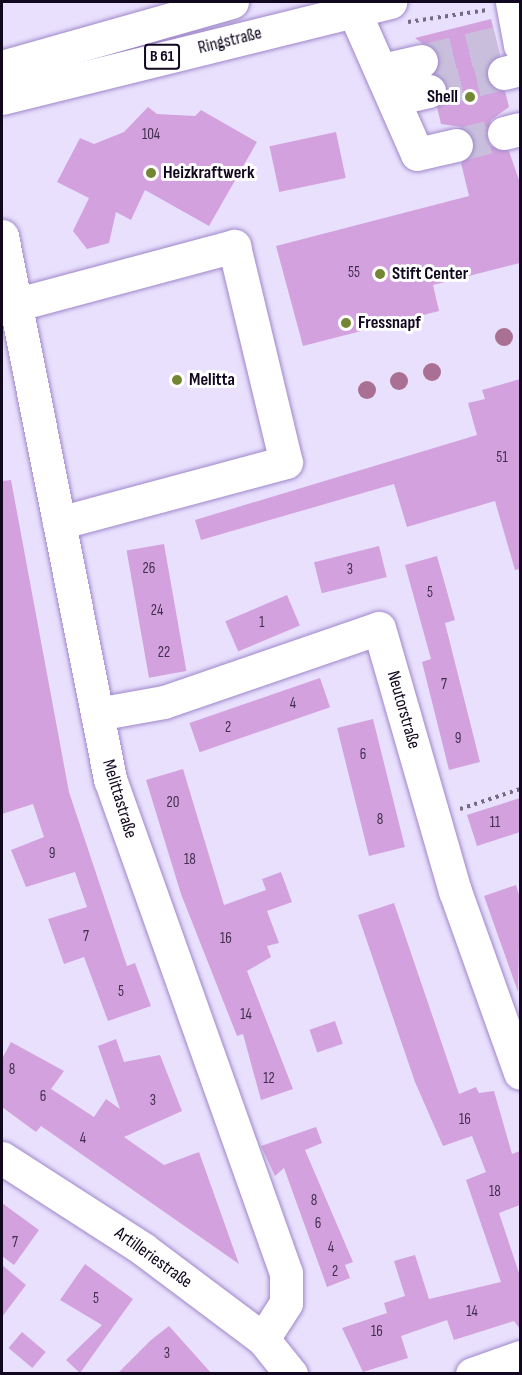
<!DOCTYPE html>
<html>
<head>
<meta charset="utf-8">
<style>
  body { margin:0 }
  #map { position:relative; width:522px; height:1375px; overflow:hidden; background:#e9e0fd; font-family:"Sofia Sans Condensed",sans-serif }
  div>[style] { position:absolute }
  .building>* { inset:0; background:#d3a2de; transform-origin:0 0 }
  .minor-tunnel>* { height:33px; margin-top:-16.5px; transform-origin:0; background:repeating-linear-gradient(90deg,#c9bfdc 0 33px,transparent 0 49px) }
  .path>* { height:4px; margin-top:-2px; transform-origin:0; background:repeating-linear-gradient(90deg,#736a84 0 3px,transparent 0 7.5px) }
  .roads { filter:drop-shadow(0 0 2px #9f87ca) drop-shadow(0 0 2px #9f87ca) }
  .minor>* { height:33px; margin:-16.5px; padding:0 16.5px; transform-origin:16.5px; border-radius:16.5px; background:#fff }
  .major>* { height:33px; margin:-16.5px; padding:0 16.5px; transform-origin:16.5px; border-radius:16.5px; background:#fff }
  .trees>* { width:18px; height:18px; margin:-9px; border-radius:50%; background:#a97094 }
  .dots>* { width:16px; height:16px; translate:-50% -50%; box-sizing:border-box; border:3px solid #fff; border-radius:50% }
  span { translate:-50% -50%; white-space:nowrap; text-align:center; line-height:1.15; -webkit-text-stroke:6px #fff; paint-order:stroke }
  .number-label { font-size:15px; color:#422e4f }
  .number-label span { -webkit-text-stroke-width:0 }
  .shield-label span { padding:2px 4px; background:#fff; border:2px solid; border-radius:4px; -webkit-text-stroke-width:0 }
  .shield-label { font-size:16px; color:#11071f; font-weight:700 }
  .street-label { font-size:18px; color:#11071f }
  .poi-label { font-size:18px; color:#11071f; font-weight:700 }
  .right { translate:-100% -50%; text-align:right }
  .left { translate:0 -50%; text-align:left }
  .frame { position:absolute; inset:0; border:3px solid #11071f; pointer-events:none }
</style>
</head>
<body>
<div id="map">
  <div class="building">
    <div style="clip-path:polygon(491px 19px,500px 55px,491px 60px,486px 77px,491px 86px,505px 91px,509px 107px,491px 120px,486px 137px,491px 146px,509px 151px,520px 183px,520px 263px,433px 285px,439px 311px,303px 346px,276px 246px,469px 196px,461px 163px,474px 151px,474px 140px,462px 127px,441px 124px,437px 107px,447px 87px,435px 73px,439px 56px,415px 38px)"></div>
    <div style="clip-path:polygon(148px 107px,157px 114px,195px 116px,201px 110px,257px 142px,209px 226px,145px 190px,131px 220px,116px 212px,109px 243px,87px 249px,73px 231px,89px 198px,57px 182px,80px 138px,94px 144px,124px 132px)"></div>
    <div style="left:336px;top:132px;width:47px;height:68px;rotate:78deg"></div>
    <div style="clip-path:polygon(520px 379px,520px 569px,515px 570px,495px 501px,407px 527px,394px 484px,201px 540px,195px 520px,477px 435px,468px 403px,485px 399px,482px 390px)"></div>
    <div style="clip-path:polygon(11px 480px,69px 792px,127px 966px,135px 963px,151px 1006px,108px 1021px,84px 957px,64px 964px,48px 919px,87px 907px,75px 872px,26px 887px,11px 850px,44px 837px,33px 804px,2px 814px,2px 481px)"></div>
    <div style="left:164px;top:544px;width:129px;height:38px;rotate:80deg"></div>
    <div style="left:379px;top:546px;width:32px;height:67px;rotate:76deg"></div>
    <div style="clip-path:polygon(437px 556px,455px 620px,445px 623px,480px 762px,449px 770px,422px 662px,431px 659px,405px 565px)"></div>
    <div style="left:287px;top:595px;width:33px;height:67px;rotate:67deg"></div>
    <div style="left:320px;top:678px;width:31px;height:138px;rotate:71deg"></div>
    <div style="left:373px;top:719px;width:132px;height:37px;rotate:76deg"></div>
    <div style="clip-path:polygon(183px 769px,224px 905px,266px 890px,262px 879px,281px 872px,292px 902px,267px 911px,279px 943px,267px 946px,271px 957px,247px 971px,293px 1089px,261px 1100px,243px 1034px,237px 1036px,181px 894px,146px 780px)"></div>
    <div style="clip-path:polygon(520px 798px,520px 832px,477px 846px,467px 815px)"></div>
    <div style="clip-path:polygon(516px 885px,520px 898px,518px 992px,484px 896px)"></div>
    <div style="clip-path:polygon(394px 903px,459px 1094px,476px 1087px,479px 1093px,494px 1091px,512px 1154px,520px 1151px,520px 1205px,499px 1213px,520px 1276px,520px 1329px,514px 1321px,454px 1340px,447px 1320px,401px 1336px,408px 1358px,363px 1372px,342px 1328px,387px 1313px,384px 1303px,405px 1296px,394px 1261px,415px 1255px,429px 1299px,501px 1282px,466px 1180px,486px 1172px,472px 1136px,443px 1146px,415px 1082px,358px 915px)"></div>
    <div style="left:335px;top:1021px;width:24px;height:27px;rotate:71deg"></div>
    <div style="clip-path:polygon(116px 1039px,124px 1062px,160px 1055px,182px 1111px,124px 1137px,164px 1165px,199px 1152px,239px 1264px,41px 1126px,36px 1132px,2px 1107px,2px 1059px,11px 1042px,64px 1071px,51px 1089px,94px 1117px,106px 1099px,120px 1109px,98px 1046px)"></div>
    <div style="clip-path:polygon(316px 1127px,322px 1143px,305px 1150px,353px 1262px,345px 1265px,350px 1278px,327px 1287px,284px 1168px,275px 1176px,261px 1146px)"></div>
    <div style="clip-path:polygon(2px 1203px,39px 1230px,14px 1265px,2px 1256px)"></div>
    <div style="clip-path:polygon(85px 1264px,133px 1299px,80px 1373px,66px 1360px,102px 1325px,60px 1300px)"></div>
    <div style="clip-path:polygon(2px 1265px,26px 1285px,2px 1317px)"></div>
    <div style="clip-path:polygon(169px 1326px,212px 1374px,117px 1374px,151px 1340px)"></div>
    <div style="left:22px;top:1332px;width:31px;height:21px;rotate:40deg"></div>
  </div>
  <div class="minor-tunnel">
    <div style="left:421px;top:61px;width:78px;rotate:-13.3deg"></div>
    <div style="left:429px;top:91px;width:77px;rotate:-13.5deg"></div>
    <div style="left:456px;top:145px;width:49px;rotate:-14deg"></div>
  </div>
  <div class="path">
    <div style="left:408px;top:22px;width:80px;rotate:-8.6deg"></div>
    <div style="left:460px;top:809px;width:63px;rotate:-18.4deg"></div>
  </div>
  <div class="roads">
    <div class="minor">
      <div style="left:512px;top:2px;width:44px;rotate:79.5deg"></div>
      <div style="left:354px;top:11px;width:156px;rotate:66.2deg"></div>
      <div style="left:417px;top:154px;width:40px;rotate:-13deg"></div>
      <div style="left:382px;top:70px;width:40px;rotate:-13deg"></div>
      <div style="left:504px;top:73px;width:16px;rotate:-14deg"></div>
      <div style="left:394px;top:99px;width:36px;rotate:-13deg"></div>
      <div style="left:504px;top:133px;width:16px;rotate:-14deg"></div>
      <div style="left:2px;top:236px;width:554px;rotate:78.75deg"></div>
      <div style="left:110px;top:779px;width:524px;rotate:70.39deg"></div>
      <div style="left:286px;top:1273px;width:30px;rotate:90deg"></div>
      <div style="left:286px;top:1303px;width:43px;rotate:122.6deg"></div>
      <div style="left:18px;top:304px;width:224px;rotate:-15deg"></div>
      <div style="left:234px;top:246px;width:222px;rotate:76.5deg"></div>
      <div style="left:286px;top:462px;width:235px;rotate:165deg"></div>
      <div style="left:97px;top:714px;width:68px;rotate:-10.2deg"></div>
      <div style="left:164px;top:702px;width:227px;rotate:-19deg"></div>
      <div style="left:379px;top:628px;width:274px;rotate:73.9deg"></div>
      <div style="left:455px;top:891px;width:193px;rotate:70.3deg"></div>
      <div style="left:2px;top:1158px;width:168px;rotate:32.8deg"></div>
      <div style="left:143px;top:1249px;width:150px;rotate:36.9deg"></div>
      <div style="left:263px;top:1339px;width:45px;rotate:51.3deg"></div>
      <div style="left:472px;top:1374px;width:51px;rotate:-19.5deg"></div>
    </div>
    <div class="major">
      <div style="left:2px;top:67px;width:239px;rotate:-15.8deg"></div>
      <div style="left:2px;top:98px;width:400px;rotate:-13.9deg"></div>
    </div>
  </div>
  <div class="trees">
    <div style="left:504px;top:337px"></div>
    <div style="left:432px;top:372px"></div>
    <div style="left:399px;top:381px"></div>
    <div style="left:367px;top:390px"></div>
  </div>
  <div class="dots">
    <div style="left:470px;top:97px;background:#748534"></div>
    <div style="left:151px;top:173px;background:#748534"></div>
    <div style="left:380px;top:274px;background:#748534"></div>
    <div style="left:346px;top:323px;background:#748534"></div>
    <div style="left:177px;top:380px;background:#748534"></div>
  </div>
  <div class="number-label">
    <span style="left:151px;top:135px">104</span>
    <span style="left:354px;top:273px">55</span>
    <span style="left:502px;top:458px">51</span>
    <span style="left:149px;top:569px">26</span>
    <span style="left:350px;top:570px">3</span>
    <span style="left:430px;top:593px">5</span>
    <span style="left:157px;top:611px">24</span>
    <span style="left:262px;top:623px">1</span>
    <span style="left:164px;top:653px">22</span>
    <span style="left:444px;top:685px">7</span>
    <span style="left:293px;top:704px">4</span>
    <span style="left:228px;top:728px">2</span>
    <span style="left:458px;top:739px">9</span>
    <span style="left:363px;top:755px">6</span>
    <span style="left:173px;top:803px">20</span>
    <span style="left:380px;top:820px">8</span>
    <span style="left:495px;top:823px">11</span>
    <span style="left:52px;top:854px">9</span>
    <span style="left:190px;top:860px">18</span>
    <span style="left:86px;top:937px">7</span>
    <span style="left:226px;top:939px">16</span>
    <span style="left:121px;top:992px">5</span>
    <span style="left:246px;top:1015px">14</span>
    <span style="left:12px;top:1070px">8</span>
    <span style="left:269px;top:1079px">12</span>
    <span style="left:43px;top:1097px">6</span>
    <span style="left:153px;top:1101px">3</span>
    <span style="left:465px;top:1120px">16</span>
    <span style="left:83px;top:1139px">4</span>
    <span style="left:495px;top:1192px">18</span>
    <span style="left:314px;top:1201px">8</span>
    <span style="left:318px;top:1224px">6</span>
    <span style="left:15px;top:1243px">7</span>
    <span style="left:331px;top:1248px">4</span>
    <span style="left:335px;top:1272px">2</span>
    <span style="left:96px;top:1299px">5</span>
    <span style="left:472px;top:1312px">14</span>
    <span style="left:377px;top:1332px">16</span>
    <span style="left:167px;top:1354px">3</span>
  </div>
  <div class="shield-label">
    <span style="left:162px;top:57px">B 61</span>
  </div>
  <div class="street-label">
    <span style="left:230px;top:41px;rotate:-14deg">Ringstraße</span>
    <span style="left:403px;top:710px;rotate:74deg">Neutorstraße</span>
    <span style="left:119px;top:799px;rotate:73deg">Melittastraße</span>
    <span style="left:153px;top:1258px;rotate:36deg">Artilleriestraße</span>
  </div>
  <div class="poi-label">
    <span class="right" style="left:458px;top:97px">Shell</span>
    <span class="left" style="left:163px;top:173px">Heizkraftwerk</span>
    <span class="left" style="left:392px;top:274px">Stift Center</span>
    <span class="left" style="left:358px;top:323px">Fressnapf</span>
    <span class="left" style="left:189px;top:380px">Melitta</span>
  </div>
  <div class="frame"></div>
</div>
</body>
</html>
